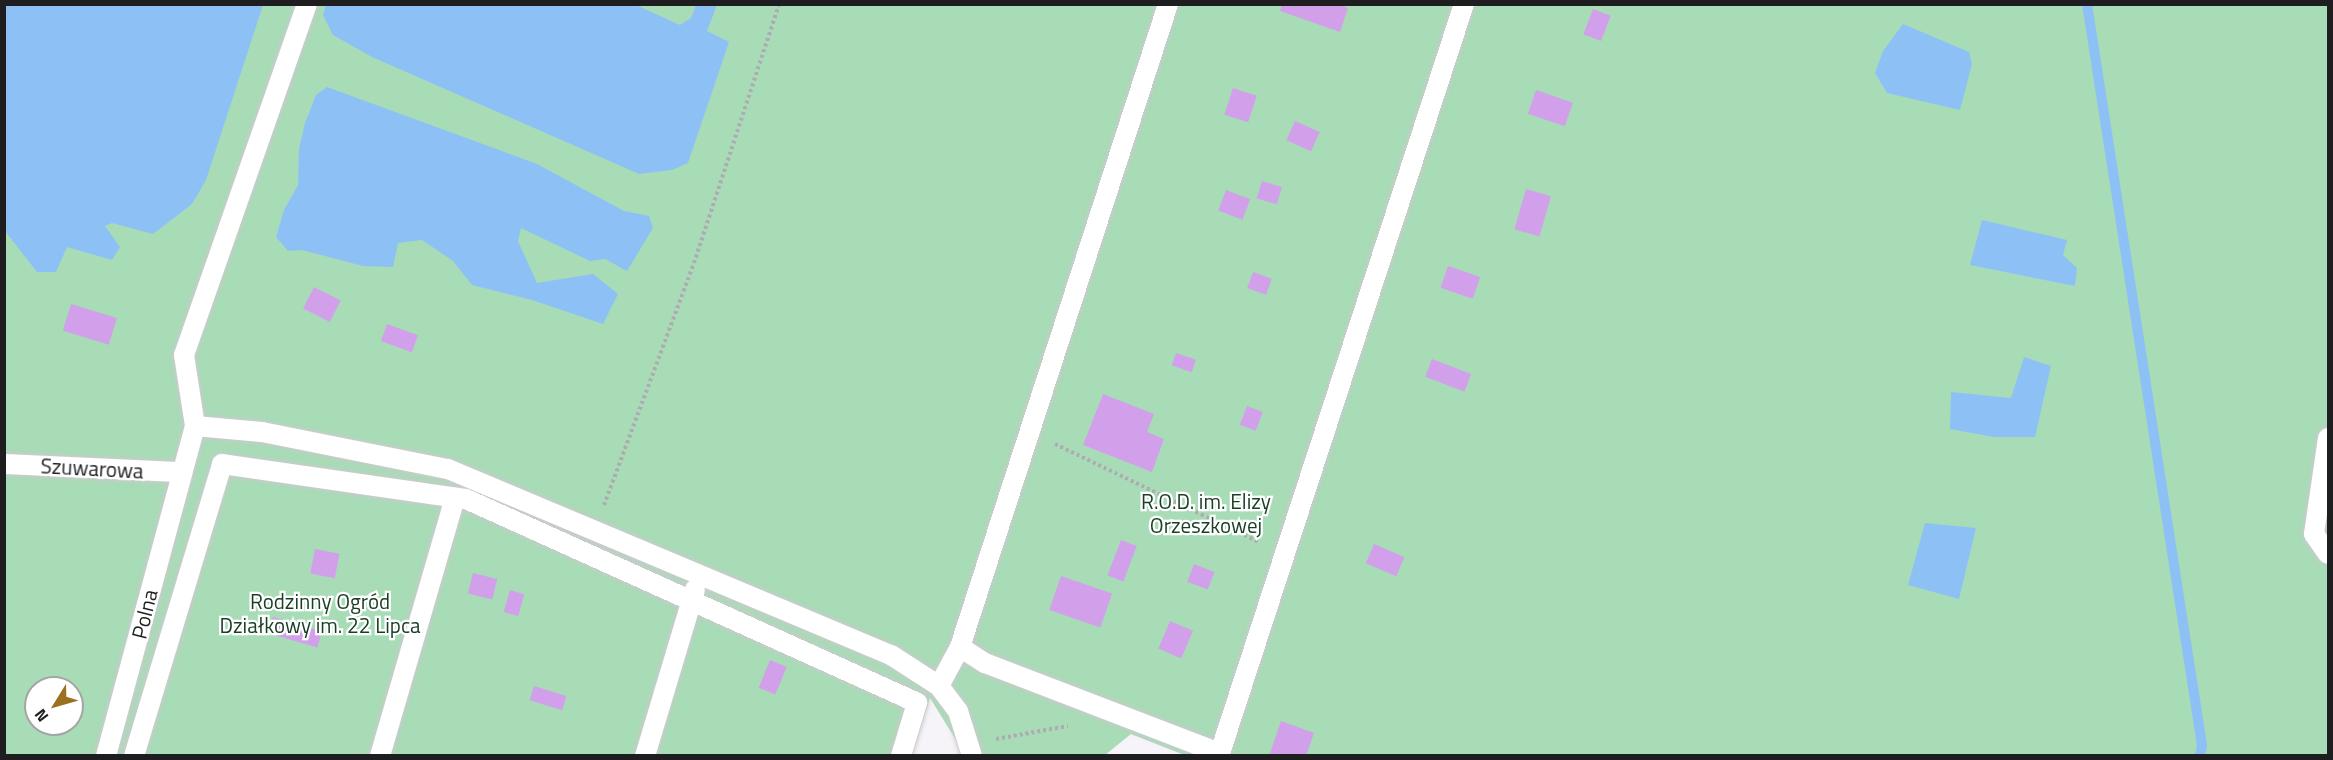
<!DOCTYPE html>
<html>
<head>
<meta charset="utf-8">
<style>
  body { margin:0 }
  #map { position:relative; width:2333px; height:760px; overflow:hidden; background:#f7f4f9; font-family:"Titillium Web",sans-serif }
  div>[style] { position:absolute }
  .green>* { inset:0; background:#a7dcb6 }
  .water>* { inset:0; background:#8dc1f6 }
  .stream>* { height:10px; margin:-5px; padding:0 5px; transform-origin:5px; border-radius:5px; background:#8dc1f6 }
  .building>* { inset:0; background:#d2a0eb; transform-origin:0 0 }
  .path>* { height:4px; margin-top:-2px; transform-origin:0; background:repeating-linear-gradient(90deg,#aeacb0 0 3px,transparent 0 6px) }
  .roads { filter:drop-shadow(0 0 2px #ccc9cd) drop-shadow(0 0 2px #ccc9cd) }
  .service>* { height:20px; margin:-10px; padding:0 10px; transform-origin:10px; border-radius:10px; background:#fff }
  span { translate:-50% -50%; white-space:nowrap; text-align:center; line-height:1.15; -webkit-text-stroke:4.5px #fff; paint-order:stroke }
  .street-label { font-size:21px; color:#1e1d1f }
  .park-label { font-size:21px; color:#193d25 }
  .frame { position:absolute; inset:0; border:6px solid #1e1d1f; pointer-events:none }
  .north { position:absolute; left:24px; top:676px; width:60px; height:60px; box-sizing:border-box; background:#fff; border:2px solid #a5a5a5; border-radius:50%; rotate:233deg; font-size:16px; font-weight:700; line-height:24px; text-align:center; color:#1e1d1f }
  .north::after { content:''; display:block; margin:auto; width:21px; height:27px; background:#9b711f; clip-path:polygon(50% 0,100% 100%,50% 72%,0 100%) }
</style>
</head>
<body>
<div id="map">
  <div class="green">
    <div style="clip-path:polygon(evenodd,4px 5px,2328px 5px,2328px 755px,1187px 756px,1131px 734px,1105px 755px,966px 756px,930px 698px,912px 755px,5px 755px,4px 5px,36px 688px,72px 688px,72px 724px,36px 724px,36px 688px)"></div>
  </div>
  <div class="water">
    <div style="clip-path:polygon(5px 4px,263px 5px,206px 180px,192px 204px,153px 234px,112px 223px,105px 226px,120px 247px,112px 260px,67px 247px,56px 272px,37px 272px,5px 231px)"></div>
    <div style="clip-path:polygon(326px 5px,636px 5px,680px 25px,691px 18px,696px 5px,717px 5px,707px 31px,729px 42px,688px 163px,672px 170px,639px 174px,372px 57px,333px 35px,323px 15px)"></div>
    <div style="clip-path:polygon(1903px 24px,1969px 52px,1972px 64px,1960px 110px,1887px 93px,1875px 73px,1883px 51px)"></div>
    <div style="clip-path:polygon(327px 87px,537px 164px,624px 211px,649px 216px,653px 228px,627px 271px,605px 259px,590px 261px,521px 228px,518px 241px,537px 283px,593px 274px,618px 294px,603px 324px,532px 300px,472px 285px,453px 261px,422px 240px,398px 243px,393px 267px,363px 266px,302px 250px,288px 251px,276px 237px,284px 210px,298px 185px,299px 149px,305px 123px,316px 95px)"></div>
    <div style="clip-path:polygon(1982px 220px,2067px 240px,2063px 255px,2077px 268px,2075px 286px,1970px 265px)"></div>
    <div style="clip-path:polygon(2024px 357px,2051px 366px,2035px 437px,1994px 437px,1950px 429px,1951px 392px,2011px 398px)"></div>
    <div style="clip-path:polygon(1925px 523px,1976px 528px,1959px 599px,1908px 585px)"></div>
  </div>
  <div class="stream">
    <div style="left:2087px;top:4px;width:750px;rotate:81.18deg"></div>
    <div style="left:2202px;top:745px;width:11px;rotate:100deg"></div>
  </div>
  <div class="building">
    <div style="clip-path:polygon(1282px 4px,1338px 4px,1348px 8px,1340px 32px,1280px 11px)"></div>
    <div style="left:1593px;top:9px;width:19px;height:27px;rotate:21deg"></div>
    <div style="left:1233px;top:88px;width:25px;height:28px;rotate:18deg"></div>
    <div style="left:1536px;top:90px;width:39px;height:25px;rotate:19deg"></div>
    <div style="left:1295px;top:121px;width:27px;height:21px;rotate:24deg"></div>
    <div style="left:1262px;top:181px;width:21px;height:18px;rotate:17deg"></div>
    <div style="left:1526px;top:189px;width:26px;height:42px;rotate:16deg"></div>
    <div style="left:1226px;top:190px;width:26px;height:22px;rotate:21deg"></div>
    <div style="left:1448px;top:266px;width:34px;height:23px;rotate:19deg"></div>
    <div style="left:1253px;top:272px;width:20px;height:17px;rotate:20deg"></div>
    <div style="left:314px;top:287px;width:30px;height:24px;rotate:27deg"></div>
    <div style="left:71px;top:304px;width:48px;height:28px;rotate:17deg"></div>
    <div style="left:387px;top:324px;width:33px;height:18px;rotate:20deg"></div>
    <div style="left:1176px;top:353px;width:21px;height:13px;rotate:19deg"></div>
    <div style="left:1432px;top:359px;width:42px;height:19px;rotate:21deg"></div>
    <div style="clip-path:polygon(1103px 394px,1154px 414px,1147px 432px,1164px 439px,1152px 472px,1083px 445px)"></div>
    <div style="left:1247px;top:406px;width:17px;height:20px;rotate:21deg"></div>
    <div style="left:1121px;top:540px;width:17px;height:38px;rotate:21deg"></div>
    <div style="left:1374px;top:544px;width:33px;height:21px;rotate:23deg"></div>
    <div style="left:315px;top:549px;width:25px;height:25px;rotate:11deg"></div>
    <div style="left:1194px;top:564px;width:22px;height:19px;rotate:21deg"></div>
    <div style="left:473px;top:573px;width:25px;height:21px;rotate:14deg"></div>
    <div style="left:1061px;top:576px;width:54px;height:36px;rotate:19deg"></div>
    <div style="left:510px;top:590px;width:15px;height:23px;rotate:16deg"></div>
    <div style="left:273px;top:617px;width:51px;height:17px;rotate:16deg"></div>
    <div style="left:1170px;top:621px;width:25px;height:30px;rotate:23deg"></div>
    <div style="left:770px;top:660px;width:18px;height:30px;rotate:22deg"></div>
    <div style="left:534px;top:686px;width:34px;height:15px;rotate:17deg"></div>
    <div style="clip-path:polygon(1281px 721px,1314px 733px,1306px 756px,1269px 756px)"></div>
  </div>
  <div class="path">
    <div style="left:1055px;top:444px;width:226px;rotate:25.7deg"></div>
    <div style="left:604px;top:505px;width:258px;rotate:-69.6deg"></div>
    <div style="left:694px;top:263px;width:273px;rotate:-71.8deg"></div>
    <div style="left:996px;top:739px;width:73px;rotate:-10.2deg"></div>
  </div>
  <div class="roads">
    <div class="service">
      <div style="left:195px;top:426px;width:72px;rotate:-98.8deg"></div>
      <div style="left:184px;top:355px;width:372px;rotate:-70.7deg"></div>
      <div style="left:2328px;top:438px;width:97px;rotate:98.3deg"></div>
      <div style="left:2314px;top:534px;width:24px;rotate:55deg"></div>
      <div style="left:4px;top:464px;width:175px;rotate:2.6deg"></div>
      <div style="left:960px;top:647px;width:30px;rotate:33deg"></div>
      <div style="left:985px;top:663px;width:252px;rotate:21deg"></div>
      <div style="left:1220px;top:753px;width:788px;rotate:-71.96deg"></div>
      <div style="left:939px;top:686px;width:44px;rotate:-61.7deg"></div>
      <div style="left:960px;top:647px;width:676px;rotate:-72.07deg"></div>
      <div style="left:106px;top:756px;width:342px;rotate:-74.9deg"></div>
      <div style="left:195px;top:426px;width:67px;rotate:5.1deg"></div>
      <div style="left:262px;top:432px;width:190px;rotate:11.3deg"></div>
      <div style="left:448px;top:469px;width:480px;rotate:22.8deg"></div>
      <div style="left:891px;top:655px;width:57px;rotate:32.9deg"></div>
      <div style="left:939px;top:686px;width:31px;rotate:53deg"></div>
      <div style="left:958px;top:711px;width:47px;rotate:72.7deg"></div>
      <div style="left:134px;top:756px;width:305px;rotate:-73.2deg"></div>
      <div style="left:222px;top:464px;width:246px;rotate:8.2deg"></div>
      <div style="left:466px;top:499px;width:495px;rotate:24.3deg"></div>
      <div style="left:917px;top:703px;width:55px;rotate:106.8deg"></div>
      <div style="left:380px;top:756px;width:269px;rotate:-73.8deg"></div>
      <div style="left:645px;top:756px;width:174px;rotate:-73.3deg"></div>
    </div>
  </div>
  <div class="street-label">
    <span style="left:92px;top:468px;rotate:3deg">Szuwarowa</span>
    <span style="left:144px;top:614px;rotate:-76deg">Polna</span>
  </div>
  <div class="park-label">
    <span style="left:1206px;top:513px">R.O.D. im. Elizy<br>Orzeszkowej</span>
    <span style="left:320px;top:613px">Rodzinny Ogród<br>Działkowy im. 22 Lipca</span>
  </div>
  <div class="frame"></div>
  <div class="north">N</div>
</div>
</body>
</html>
